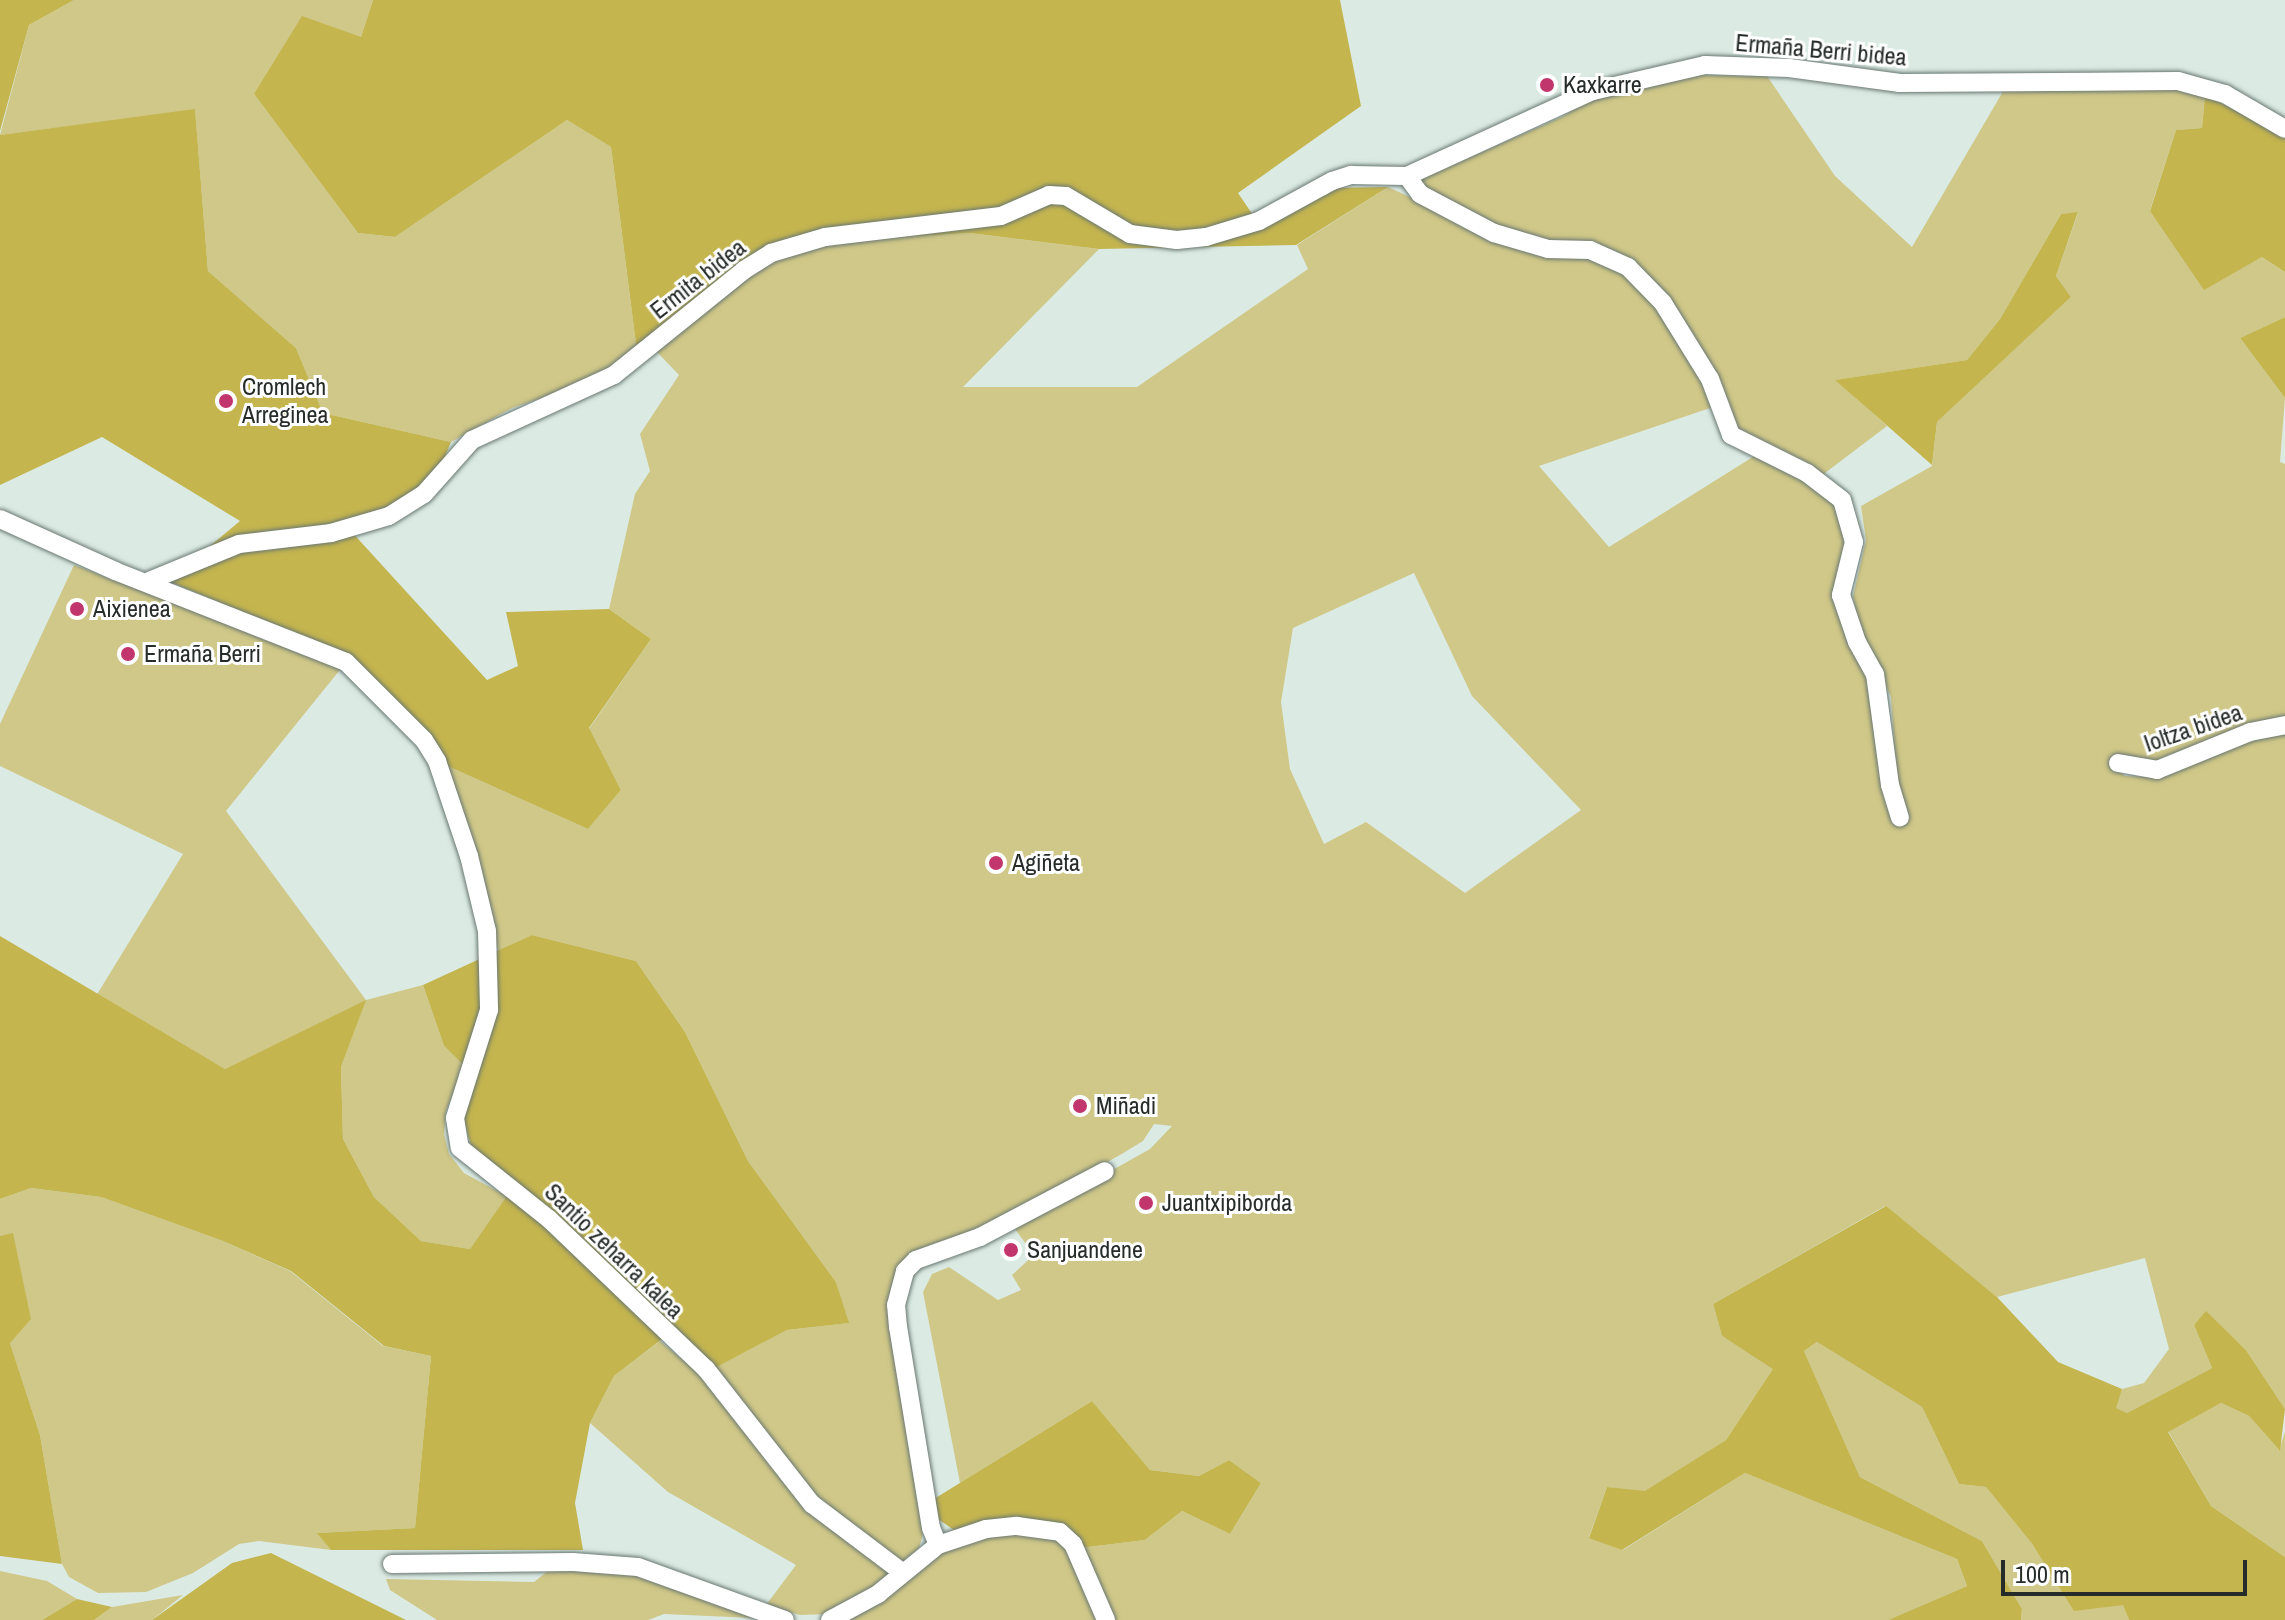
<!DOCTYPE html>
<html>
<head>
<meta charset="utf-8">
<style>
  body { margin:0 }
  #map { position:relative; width:2285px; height:1620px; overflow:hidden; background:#dbebe4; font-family:"Archivo Narrow",sans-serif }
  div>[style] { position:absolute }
  .green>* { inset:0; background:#d0c888 }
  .forest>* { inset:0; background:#c4b54f }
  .roads { filter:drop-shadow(0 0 2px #697771) drop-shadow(0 0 2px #697771) }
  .minor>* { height:18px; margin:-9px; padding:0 9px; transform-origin:9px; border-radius:9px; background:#fff }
  .dots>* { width:22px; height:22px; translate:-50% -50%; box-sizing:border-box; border:4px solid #fff; border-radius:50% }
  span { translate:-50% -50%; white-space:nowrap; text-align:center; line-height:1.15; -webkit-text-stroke:6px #fff; paint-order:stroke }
  .street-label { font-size:24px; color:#262c2a }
  .poi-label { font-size:24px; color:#262c2a }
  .left { translate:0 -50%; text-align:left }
  .scale { position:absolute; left:2001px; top:1560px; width:246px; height:36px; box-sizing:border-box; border:4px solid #262c2a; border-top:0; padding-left:10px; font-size:24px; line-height:28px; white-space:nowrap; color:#262c2a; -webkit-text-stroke:6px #fff; paint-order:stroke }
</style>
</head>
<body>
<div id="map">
  <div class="green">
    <div style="clip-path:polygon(74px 0,373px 0,361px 37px,254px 94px,358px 233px,395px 237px,567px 120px,611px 147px,637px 352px,573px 387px,512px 408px,451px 442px,323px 413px,296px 348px,208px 271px,195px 110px,0 135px,29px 25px)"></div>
    <div style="clip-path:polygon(evenodd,1693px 75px,1767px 76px,1835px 176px,1912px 247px,2005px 88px,2175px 88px,2205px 95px,2202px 128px,2176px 130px,2150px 210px,2204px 289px,2262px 257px,2285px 272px,2285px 317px,2240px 338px,2285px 398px,2280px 462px,2285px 464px,2285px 720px,2213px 739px,2154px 766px,2119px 759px,2114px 767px,2125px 776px,2149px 777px,2249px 739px,2285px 732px,2285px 1409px,2246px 1350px,2206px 1312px,2194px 1325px,2212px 1368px,2127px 1413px,2115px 1408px,2122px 1389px,2144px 1383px,2169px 1349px,2145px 1258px,1997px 1297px,1885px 1206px,1713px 1304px,1722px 1336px,1774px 1368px,1726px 1440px,1645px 1492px,1607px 1487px,1589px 1537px,1623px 1550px,1745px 1473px,1957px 1559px,1967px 1586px,1888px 1620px,1110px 1620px,1080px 1548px,1145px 1540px,1182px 1511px,1230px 1534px,1261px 1483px,1229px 1460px,1199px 1476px,1150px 1470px,1092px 1401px,960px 1483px,923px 1292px,932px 1274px,949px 1267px,998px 1300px,1021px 1290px,1012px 1275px,1034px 1255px,1013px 1226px,1150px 1149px,1172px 1126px,1154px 1124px,1143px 1141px,1120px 1155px,974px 1235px,915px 1254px,902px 1265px,891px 1286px,890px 1320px,923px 1534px,919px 1548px,859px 1598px,827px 1614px,800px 1615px,766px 1605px,796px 1565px,668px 1492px,590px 1423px,614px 1376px,660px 1341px,701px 1375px,787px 1330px,848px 1323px,836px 1282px,748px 1161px,685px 1032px,636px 961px,532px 935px,498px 951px,477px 858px,443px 764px,588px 829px,621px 790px,589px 729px,651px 639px,609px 609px,635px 494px,650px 471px,640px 434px,679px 375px,656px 351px,755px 268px,824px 242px,970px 233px,1099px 249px,963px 387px,1137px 387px,1308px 269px,1297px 245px,1388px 187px,1528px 252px,1591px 256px,1638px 283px,1659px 306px,1716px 406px,1539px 466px,1609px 547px,1756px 455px,1808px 479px,1840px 510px,1849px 535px,1836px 594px,1843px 623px,1872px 680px,1880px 772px,1890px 811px,1905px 813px,1896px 772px,1891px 697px,1860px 627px,1853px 597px,1866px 540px,1861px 506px,1932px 466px,1937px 422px,2071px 297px,2056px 276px,2078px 213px,2061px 214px,2000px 319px,1967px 360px,1836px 380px,1887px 426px,1821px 476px,1748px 441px,1737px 430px,1728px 400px,1668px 301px,1644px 274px,1594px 247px,1543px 244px,1503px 232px,1420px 185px,1421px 179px,1562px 117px,1597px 95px,1693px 75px,1414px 573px,1472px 696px,1581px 810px,1465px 893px,1366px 822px,1324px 844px,1290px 769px,1281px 702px,1293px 628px,1414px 573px)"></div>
    <div style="clip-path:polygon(74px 565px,343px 666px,226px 811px,366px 1000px,423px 985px,444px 1046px,465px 1066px,446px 1111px,444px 1134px,449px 1154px,464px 1173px,508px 1197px,470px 1249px,421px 1241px,374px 1197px,343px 1139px,341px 1067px,365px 1001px,225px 1069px,96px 996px,183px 854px,0 766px,0 724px)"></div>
    <div style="clip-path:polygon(31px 1188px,101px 1197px,223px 1241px,290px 1271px,383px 1346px,431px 1356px,415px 1528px,318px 1533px,331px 1550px,259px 1541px,239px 1544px,193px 1573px,146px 1592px,98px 1593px,69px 1577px,62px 1564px,40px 1435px,10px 1343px,13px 1234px,0 1236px,0 1199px)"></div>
    <div style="clip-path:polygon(1817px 1342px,1922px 1407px,1959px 1484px,1986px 1487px,2033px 1545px,2123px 1604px,2129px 1620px,2021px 1620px,2022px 1609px,1982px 1541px,1860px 1477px,1804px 1351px)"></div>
    <div style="clip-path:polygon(2221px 1403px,2249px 1416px,2279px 1450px,2285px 1432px,2285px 1557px,2211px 1506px,2168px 1431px)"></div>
    <div style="clip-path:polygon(1020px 1531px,1058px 1539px,1071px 1550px,1097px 1620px,842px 1620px,957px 1541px)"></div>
    <div style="clip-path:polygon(549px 1570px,634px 1573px,753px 1618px,664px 1614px,648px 1620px,437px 1620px,390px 1590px,386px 1579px,534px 1582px)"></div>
    <div style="clip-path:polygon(0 1571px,47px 1581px,77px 1599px,42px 1620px,0 1620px)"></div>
    <div style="clip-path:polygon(183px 1595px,152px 1620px,94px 1620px,112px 1607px)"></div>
  </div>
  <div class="forest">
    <div style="clip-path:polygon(0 0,74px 0,29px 25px,0 131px)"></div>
    <div style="clip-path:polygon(373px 0,1340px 0,1361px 106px,1238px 193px,1261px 227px,1328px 188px,1388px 187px,1296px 245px,1099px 249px,970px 233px,824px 242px,755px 268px,637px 352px,611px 147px,567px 120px,395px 237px,358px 233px,254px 94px,302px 16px,361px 37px)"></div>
    <div style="clip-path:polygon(2205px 95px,2285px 136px,2285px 272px,2262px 257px,2204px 290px,2150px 211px,2176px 130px,2202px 128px)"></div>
    <div style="clip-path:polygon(195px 109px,208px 271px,296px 348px,323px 413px,451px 442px,429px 495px,349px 529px,487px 680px,518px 666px,506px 612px,609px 609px,651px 639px,589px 728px,621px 790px,588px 829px,443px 764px,352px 657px,168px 581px,240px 521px,102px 437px,0 485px,0 135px)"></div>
    <div style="clip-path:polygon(2078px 212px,2056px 276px,2071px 297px,1937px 422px,1932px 465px,1835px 380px,1967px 360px,2000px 319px,2061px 214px)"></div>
    <div style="clip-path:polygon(2285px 317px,2285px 398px,2240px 338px)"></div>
    <div style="clip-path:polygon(532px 935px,636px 961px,685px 1032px,748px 1161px,836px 1282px,849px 1323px,787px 1330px,713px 1369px,670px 1333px,614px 1376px,590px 1423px,575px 1503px,583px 1550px,331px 1550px,317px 1533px,415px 1528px,431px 1356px,384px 1346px,291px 1271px,223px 1241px,101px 1197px,31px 1188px,0 1199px,0 936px,225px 1069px,366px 1000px,341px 1067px,343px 1139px,374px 1197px,421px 1241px,470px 1249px,507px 1196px,471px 1145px,461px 1112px,474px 1075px,444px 1046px,423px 985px)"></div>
    <div style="clip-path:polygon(1886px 1206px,1997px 1297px,2058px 1362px,2122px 1389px,2116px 1408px,2127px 1413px,2212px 1368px,2194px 1325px,2206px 1311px,2246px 1350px,2285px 1409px,2280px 1451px,2249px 1416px,2221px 1403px,2168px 1432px,2211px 1506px,2285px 1557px,2285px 1620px,2129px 1620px,2123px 1605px,2074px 1611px,2033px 1545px,1986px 1487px,1959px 1484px,1922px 1407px,1817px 1342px,1804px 1351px,1860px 1477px,1982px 1541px,2022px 1609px,2021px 1620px,1888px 1620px,1967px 1586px,1957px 1559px,1745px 1473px,1622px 1550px,1589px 1538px,1607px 1487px,1645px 1491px,1726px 1440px,1773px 1369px,1722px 1336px,1713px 1304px)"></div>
    <div style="clip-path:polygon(13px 1233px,31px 1319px,10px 1343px,40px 1435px,62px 1564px,0 1556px,0 1236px)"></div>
    <div style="clip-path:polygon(1092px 1401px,1150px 1470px,1199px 1476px,1229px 1460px,1261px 1483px,1230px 1534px,1182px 1511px,1145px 1540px,1080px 1548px,1001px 1523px,954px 1530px,938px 1519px,934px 1499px)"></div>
    <div style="clip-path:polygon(271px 1553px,406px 1620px,152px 1620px,232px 1563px)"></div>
    <div style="clip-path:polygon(77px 1599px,112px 1607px,94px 1620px,42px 1620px)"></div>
  </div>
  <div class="roads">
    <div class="minor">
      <div style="left:1407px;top:176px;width:22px;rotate:54deg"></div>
      <div style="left:1420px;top:194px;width:84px;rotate:27.8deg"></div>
      <div style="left:1494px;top:233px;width:56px;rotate:16.5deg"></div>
      <div style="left:1548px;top:249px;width:42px;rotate:1.4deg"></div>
      <div style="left:1590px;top:250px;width:42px;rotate:24.1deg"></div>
      <div style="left:1628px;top:267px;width:50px;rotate:45.8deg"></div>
      <div style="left:1663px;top:303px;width:89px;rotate:58.3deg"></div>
      <div style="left:1710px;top:379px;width:60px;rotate:69.4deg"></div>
      <div style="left:1731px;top:435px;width:85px;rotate:26.6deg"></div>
      <div style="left:1807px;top:473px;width:44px;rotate:37.6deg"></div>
      <div style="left:1842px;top:500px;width:44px;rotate:74.1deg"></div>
      <div style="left:1854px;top:542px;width:55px;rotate:103.8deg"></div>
      <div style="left:1841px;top:595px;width:50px;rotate:71.2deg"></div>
      <div style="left:1857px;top:642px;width:37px;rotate:61deg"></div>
      <div style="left:1875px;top:674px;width:112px;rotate:82.3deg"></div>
      <div style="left:1890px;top:785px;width:34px;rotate:73deg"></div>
      <div style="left:0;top:519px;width:126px;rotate:24.3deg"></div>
      <div style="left:115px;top:571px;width:248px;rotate:21.5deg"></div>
      <div style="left:346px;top:662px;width:110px;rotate:45deg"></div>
      <div style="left:424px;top:740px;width:25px;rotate:58deg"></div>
      <div style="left:437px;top:761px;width:100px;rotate:71.4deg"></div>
      <div style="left:469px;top:856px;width:77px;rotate:76.5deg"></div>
      <div style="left:487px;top:931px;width:79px;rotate:88.5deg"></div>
      <div style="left:489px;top:1010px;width:113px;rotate:107.5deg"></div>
      <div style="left:455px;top:1118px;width:30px;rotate:81deg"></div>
      <div style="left:460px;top:1148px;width:114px;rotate:38.6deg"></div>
      <div style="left:549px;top:1219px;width:217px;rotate:43.7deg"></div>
      <div style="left:706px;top:1369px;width:172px;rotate:51.9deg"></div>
      <div style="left:812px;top:1504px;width:113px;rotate:37.1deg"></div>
      <div style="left:149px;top:581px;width:97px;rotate:-22.3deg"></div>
      <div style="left:239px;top:544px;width:93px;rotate:-6.8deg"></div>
      <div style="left:331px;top:533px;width:60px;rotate:-16.3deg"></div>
      <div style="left:389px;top:516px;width:41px;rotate:-32.2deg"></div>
      <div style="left:424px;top:494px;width:72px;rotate:-48.4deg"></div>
      <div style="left:472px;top:440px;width:156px;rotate:-24.6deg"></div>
      <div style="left:614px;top:375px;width:167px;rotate:-38.9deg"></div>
      <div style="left:744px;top:270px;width:32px;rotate:-32deg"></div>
      <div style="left:771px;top:253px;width:56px;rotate:-16.5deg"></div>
      <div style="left:825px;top:237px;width:177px;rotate:-6.8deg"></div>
      <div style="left:1001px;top:216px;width:52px;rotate:-23.6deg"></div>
      <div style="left:1049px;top:195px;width:17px;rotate:3deg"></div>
      <div style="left:1066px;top:196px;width:74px;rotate:30.7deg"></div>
      <div style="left:1130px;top:234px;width:47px;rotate:7.3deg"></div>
      <div style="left:1177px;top:240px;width:29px;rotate:-6deg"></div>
      <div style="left:1206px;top:237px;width:55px;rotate:-16.8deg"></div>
      <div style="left:1259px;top:221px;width:83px;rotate:-28.7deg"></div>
      <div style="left:1332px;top:181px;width:20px;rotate:-18deg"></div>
      <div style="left:1351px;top:175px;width:56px;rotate:1deg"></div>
      <div style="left:1407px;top:176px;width:205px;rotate:-24.6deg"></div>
      <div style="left:1593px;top:91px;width:115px;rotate:-13.1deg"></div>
      <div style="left:1705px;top:65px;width:84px;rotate:2deg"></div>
      <div style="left:1789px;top:68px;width:112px;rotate:7.7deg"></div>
      <div style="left:1900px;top:83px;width:278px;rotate:-0.4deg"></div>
      <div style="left:2178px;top:81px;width:49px;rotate:15.5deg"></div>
      <div style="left:2225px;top:94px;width:69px;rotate:30.3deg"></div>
      <div style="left:2118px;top:763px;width:40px;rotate:10deg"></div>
      <div style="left:2157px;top:770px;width:100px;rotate:-22.2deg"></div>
      <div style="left:2250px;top:732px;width:36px;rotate:-11deg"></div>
      <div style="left:938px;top:1545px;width:18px;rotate:-112deg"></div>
      <div style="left:931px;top:1528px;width:204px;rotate:-99.3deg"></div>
      <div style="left:898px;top:1327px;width:22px;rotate:-95deg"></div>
      <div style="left:896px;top:1305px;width:35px;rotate:-75deg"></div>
      <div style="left:905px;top:1271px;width:16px;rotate:-45deg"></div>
      <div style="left:916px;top:1260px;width:68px;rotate:-19.8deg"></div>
      <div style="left:980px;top:1237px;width:141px;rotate:-27.8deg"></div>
      <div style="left:392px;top:1564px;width:181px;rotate:-0.6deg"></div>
      <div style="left:573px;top:1562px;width:65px;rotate:4.4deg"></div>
      <div style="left:638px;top:1567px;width:156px;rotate:19.8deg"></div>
      <div style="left:830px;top:1620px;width:55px;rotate:-28.4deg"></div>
      <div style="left:878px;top:1594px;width:77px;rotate:-39.2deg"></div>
      <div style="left:938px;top:1545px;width:51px;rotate:-18.4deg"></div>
      <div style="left:986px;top:1529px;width:31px;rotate:-6deg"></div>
      <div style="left:1017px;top:1526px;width:43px;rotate:7.9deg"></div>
      <div style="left:1060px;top:1532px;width:18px;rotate:43deg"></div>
      <div style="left:1073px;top:1544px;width:83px;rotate:66.5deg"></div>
    </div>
  </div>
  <div class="dots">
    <div style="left:1547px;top:85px;background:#c1366c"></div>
    <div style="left:226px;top:401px;background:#c1366c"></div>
    <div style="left:77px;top:609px;background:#c1366c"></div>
    <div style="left:128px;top:654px;background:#c1366c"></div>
    <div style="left:996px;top:863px;background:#c1366c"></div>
    <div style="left:1080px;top:1106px;background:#c1366c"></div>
    <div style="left:1146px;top:1203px;background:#c1366c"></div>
    <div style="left:1011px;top:1250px;background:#c1366c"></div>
  </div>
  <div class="street-label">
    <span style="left:1821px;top:50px;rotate:5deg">Ermaña Berri bidea</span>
    <span style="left:698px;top:279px;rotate:-38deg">Ermita bidea</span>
    <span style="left:2193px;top:728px;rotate:-19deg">Ioltza bidea</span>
    <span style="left:614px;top:1251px;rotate:44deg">Santio zeharra kalea</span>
  </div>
  <div class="poi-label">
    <span class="left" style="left:1563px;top:85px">Kaxkarre</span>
    <span class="left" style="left:242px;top:401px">Cromlech<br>Arreginea</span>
    <span class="left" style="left:93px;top:609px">Aixienea</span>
    <span class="left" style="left:144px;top:654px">Ermaña Berri</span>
    <span class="left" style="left:1012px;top:863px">Agiñeta</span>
    <span class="left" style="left:1096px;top:1106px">Miñadi</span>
    <span class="left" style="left:1162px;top:1203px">Juantxipiborda</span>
    <span class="left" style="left:1027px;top:1250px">Sanjuandene</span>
  </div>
  <div class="scale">100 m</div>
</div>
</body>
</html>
